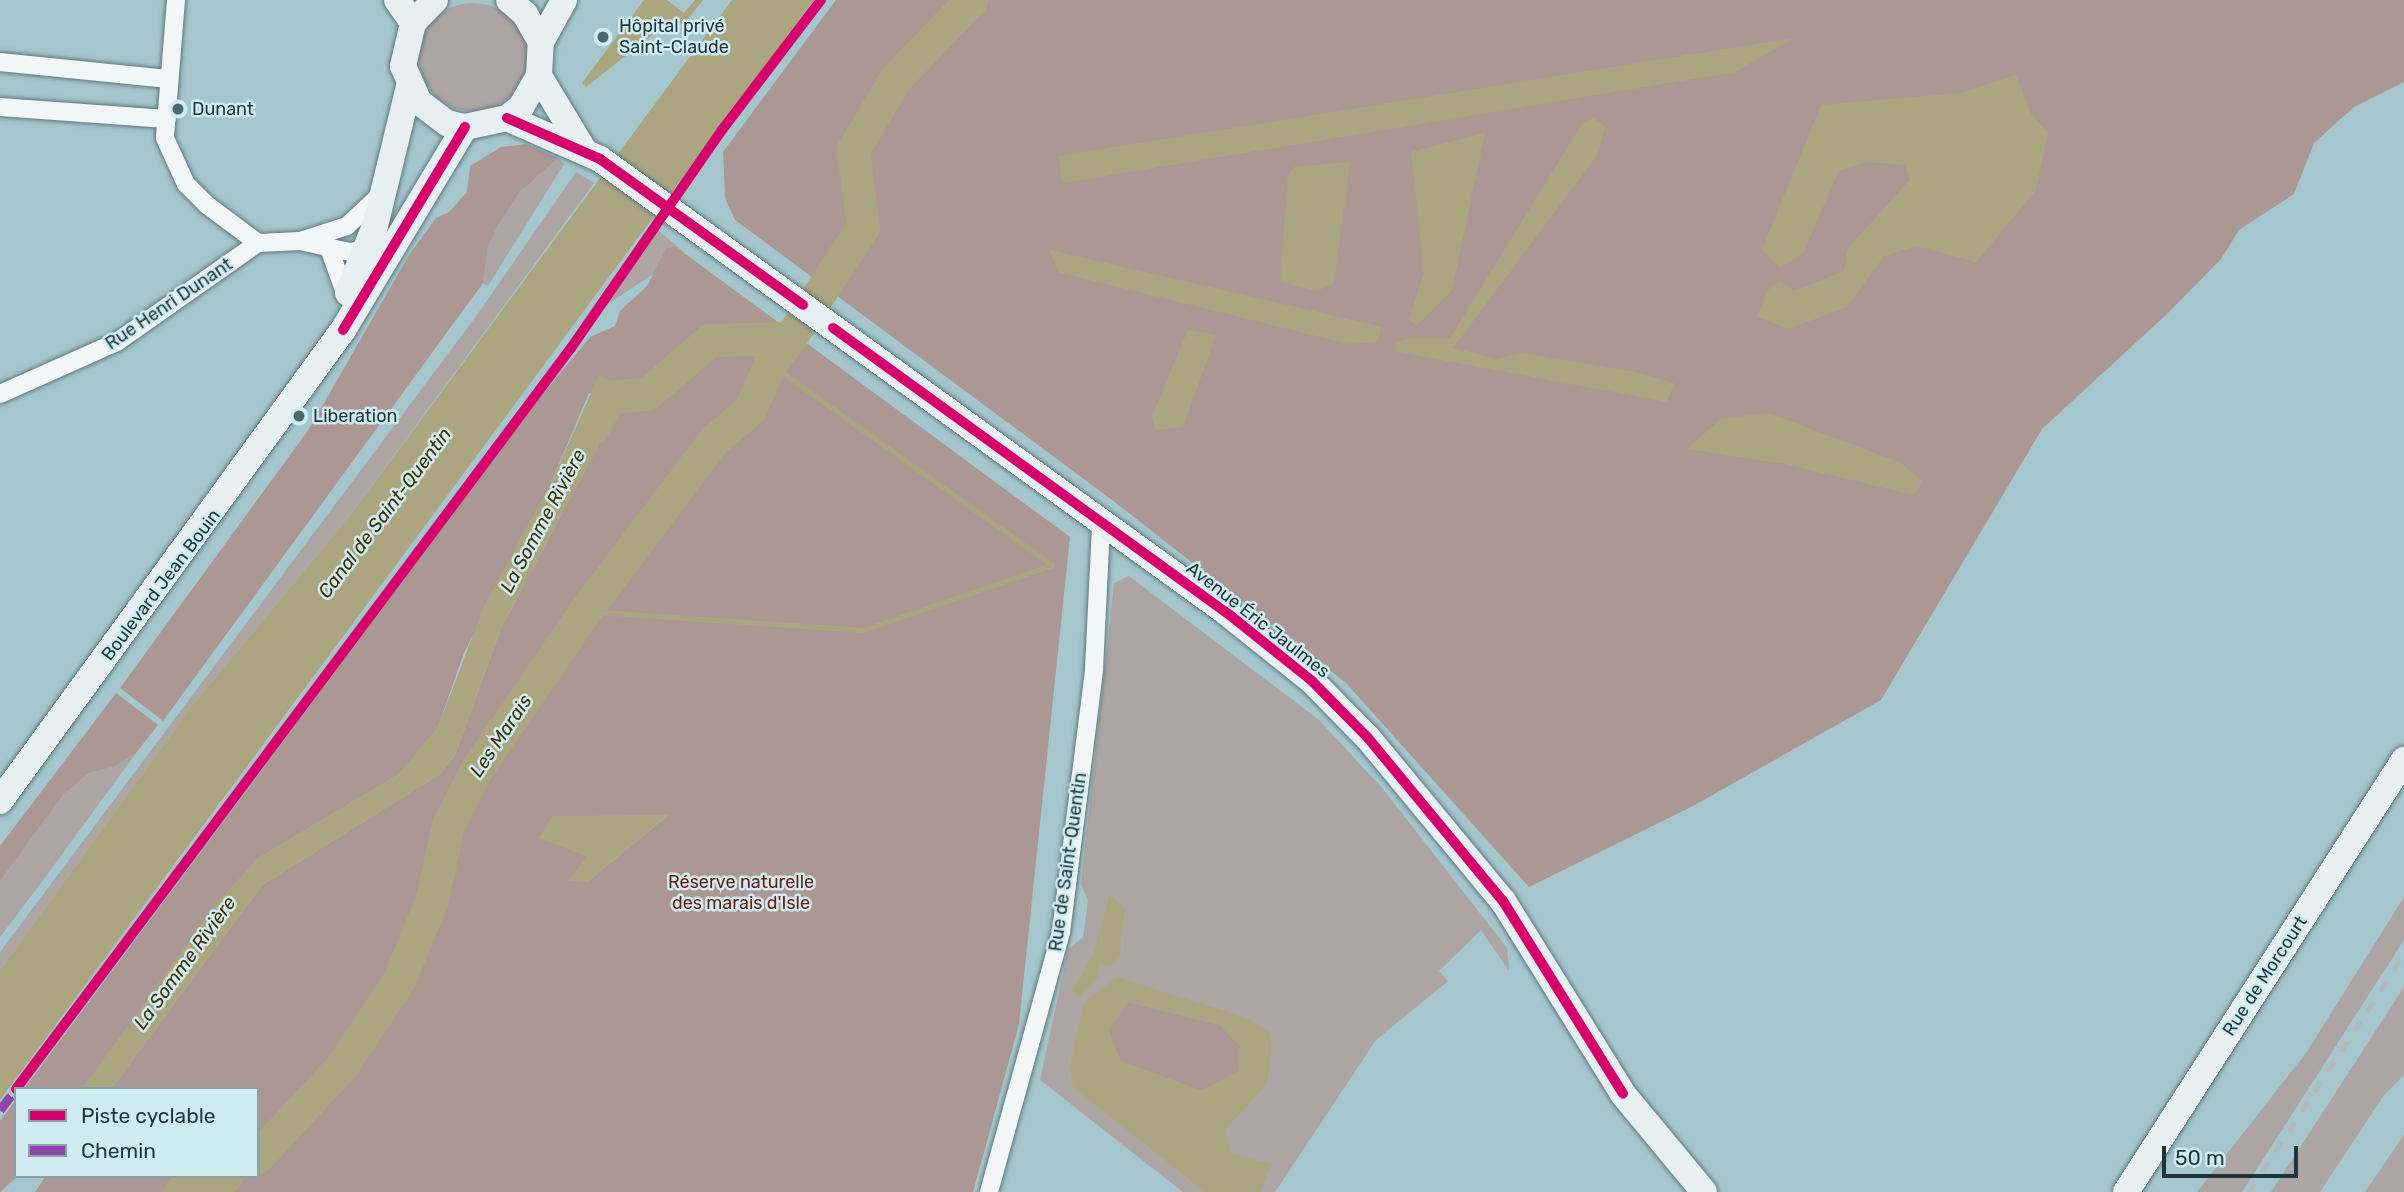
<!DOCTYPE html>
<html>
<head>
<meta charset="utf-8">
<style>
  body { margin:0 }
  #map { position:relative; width:2404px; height:1192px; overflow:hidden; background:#a5c6cc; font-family:Rubik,sans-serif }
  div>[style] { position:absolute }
  .green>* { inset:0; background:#ada5a3 }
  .round { border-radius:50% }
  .forest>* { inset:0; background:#ab9895 }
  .water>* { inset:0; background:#aca680 }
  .stream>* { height:5px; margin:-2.5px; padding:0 2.5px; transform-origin:2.5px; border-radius:2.5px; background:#aca680 }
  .river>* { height:33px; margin:-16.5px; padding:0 16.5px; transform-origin:16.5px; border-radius:16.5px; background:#aca680 }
  .roads { filter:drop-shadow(0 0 2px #5e797d) drop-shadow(0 0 2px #5e797d) }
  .street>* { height:18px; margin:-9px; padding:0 9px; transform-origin:9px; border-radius:9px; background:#f2f6f7 }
  .secondary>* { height:26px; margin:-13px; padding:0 13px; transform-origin:13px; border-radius:13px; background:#e8eff3 }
  .rail>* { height:5px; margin-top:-2.5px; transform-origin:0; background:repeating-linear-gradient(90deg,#b1b9ba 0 12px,transparent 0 24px) }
  .quiet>* { height:9px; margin-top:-4.5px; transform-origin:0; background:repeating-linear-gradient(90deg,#8e44ad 0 18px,transparent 0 27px) }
  .cycleway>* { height:10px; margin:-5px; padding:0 5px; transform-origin:5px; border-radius:5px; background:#d6006c }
  .dots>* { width:19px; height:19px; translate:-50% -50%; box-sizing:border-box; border:4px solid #d0ecf1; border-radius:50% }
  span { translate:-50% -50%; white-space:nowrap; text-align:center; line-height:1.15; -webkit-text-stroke:5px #d0ecf1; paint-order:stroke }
  .poi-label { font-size:18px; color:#1d3539 }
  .left { translate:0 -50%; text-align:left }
  .street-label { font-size:18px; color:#1d3539 }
  .park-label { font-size:18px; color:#671a12 }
  .water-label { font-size:19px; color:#3e2f00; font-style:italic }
  .legend { position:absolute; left:14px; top:1087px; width:245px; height:91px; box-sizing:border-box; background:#d0ecf1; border:2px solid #88a3a7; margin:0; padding:9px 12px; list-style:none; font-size:21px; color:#1d3539 }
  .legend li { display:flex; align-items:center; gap:14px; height:35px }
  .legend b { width:35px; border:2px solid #88a3a7 }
  .scale { position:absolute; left:2162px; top:1146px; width:136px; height:32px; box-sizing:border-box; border:4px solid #1d3539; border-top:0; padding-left:9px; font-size:21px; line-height:24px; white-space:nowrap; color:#1d3539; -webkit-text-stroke:5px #d0ecf1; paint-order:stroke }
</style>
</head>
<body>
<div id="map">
  <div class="green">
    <div class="round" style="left:419px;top:3px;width:108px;height:108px"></div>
    <div style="clip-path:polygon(558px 158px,564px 164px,488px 286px,483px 283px,488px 247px,498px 225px,519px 193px)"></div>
    <div style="clip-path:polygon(576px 172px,594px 183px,351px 514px,191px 707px,0 970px,0 952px,477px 315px)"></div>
    <div style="clip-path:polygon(657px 229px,685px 253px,605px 306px)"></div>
    <div style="clip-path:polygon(1129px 576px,1319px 720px,1383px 789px,1507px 948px,1509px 971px,1481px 930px,1439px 971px,1448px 981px,1376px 1040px,1275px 1192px,1183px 1192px,1040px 1080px,1068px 950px,1083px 937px,1088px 901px,1081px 884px,1114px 583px)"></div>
    <div style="clip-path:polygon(136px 753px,47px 875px,0 937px,0 881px,64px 794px,89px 773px,113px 767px)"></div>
    <div style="clip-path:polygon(2404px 897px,2404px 940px,2242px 1192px,2197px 1192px,2306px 1053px)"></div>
    <div style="clip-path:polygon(2404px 987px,2404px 1075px,2384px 1095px,2320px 1192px,2271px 1192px)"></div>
    <div style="clip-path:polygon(2404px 1135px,2404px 1192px,2365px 1192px,2403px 1136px)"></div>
  </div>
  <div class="forest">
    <div style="clip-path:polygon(836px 0,2404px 0,2404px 82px,2354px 107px,2314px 143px,2294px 194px,2239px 230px,2221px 259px,2167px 314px,2042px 429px,1881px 700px,1693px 806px,1529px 887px,1346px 683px,1116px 503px,735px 220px,725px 198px,723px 152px)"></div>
    <div style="clip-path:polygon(526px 144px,558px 158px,519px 193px,498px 225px,488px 247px,483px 283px,163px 721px,120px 688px,309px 429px,409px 255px,436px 218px,449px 212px,467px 192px,470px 166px,501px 147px)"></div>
    <div style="clip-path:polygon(evenodd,676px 247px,1070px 537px,1019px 1024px,973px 1192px,35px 1192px,46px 1176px,257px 1176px,257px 1089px,111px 1089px,262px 885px,440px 774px,455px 755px,501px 628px,620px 405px,589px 393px,551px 483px,464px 653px,438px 727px,421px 750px,398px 775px,257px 859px,82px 1089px,24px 1089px,533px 406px,590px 337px,615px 326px,620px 311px,647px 286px,666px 248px,676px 247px,667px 816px,587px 882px,588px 856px,540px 838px,667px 816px)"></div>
    <div style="clip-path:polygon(116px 693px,158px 725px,136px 753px,113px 767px,89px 773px,64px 794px,0 881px,0 846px)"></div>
    <div style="clip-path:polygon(1128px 1002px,1220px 1025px,1240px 1046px,1238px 1071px,1202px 1091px,1120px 1061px,1108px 1030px)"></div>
    <div style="clip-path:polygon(16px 1100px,18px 1176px,0 1192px,0 1121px)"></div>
  </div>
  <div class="water">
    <div style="clip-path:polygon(644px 0,667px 0,684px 13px,695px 0,703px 0,684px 24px,661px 28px,586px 87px,582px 83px)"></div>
    <div style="clip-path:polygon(732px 0,814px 0,0 1100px,0 970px,191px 707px,351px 514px)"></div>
    <div style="clip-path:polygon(1794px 38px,1735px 72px,1062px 183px,1059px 156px)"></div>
    <div style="clip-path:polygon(2016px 75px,2031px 114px,2048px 133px,2036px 190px,1976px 262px,1916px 246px,1884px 256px,1847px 307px,1788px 329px,1757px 316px,1770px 287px,1781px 282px,1794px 291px,1844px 271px,1848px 248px,1910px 180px,1905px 165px,1868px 162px,1839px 170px,1803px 253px,1780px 268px,1762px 250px,1821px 105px,1961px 93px)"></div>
    <div style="clip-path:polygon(1593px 118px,1605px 126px,1598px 154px,1453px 348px,1497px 359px,1522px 353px,1634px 372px,1674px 383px,1667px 402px,1394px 351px,1396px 343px,1410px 338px,1450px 338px,1582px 124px)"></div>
    <div style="clip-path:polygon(1485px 133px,1452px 290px,1417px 325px,1409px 320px,1424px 273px,1411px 152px)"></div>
    <div style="clip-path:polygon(1350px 162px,1334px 283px,1317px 291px,1280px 282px,1288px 176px,1294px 167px)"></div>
    <div style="clip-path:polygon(1050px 250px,1382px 327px,1377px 342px,1349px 344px,1058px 272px)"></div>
    <div style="clip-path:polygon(1188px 330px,1216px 335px,1183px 427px,1155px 430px,1152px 416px)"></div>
    <div style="clip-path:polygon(599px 375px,619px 386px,620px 405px,501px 628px,455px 755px,440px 774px,262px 885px,111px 1089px,82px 1089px,216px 904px,257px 859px,398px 775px,438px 727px,484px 606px,551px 483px)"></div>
    <div style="clip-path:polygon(1768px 413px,1899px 462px,1923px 481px,1914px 495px,1785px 464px,1687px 449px,1721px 419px)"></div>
    <div style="clip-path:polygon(668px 815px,587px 882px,568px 881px,588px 856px,539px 838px,553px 816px)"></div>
    <div style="clip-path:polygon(1109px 895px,1125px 908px,1120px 957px,1110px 966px,1099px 964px,1099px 976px,1079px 997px,1073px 990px,1095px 950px)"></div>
    <div style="clip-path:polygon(evenodd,1117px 977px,1247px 1018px,1272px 1034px,1267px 1084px,1225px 1130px,1231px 1154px,1272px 1164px,1260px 1192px,1205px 1192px,1073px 1087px,1069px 1069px,1084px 1002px,1117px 977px,1128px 1002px,1220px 1025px,1240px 1046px,1238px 1071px,1202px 1091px,1121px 1061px,1108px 1030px,1128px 1002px)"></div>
  </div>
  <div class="stream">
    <div style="left:585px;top:611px;width:279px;rotate:3.9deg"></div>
    <div style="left:863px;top:630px;width:200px;rotate:-19deg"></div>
    <div style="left:1052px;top:565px;width:346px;rotate:-144.5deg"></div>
  </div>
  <div class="river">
    <div style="left:593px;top:428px;width:35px;rotate:-63deg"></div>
    <div style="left:609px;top:397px;width:38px;rotate:-5deg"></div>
    <div style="left:647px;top:394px;width:83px;rotate:-40.6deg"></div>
    <div style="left:710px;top:340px;width:80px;rotate:-1.4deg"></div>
    <div style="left:790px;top:338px;width:133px;rotate:-56.7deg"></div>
    <div style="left:863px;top:227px;width:78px;rotate:-97.4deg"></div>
    <div style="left:853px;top:150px;width:82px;rotate:-59.4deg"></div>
    <div style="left:895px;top:79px;width:110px;rotate:-46.1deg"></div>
    <div style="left:257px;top:1157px;width:123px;rotate:-47deg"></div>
    <div style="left:341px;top:1067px;width:105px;rotate:-56.3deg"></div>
    <div style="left:399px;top:980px;width:87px;rotate:-67.8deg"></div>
    <div style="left:432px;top:899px;width:76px;rotate:-77.8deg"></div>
    <div style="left:448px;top:825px;width:62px;rotate:-63deg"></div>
    <div style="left:476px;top:770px;width:193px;rotate:-55.6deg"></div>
    <div style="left:585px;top:611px;width:214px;rotate:-53deg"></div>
    <div style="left:714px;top:440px;width:48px;rotate:-40.7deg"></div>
    <div style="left:750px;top:409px;width:49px;rotate:-66deg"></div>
    <div style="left:770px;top:364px;width:33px;rotate:-52deg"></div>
    <div style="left:180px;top:1192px;width:49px;rotate:-19.2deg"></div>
  </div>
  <div class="roads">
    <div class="street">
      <div style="left:176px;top:0;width:138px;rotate:94.6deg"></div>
      <div style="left:165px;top:138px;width:51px;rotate:65.5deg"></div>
      <div style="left:186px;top:184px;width:30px;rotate:45deg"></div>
      <div style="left:207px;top:205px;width:64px;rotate:36.7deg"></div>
      <div style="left:258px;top:243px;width:42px;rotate:-2.7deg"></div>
      <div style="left:300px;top:241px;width:49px;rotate:-17.7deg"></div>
      <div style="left:347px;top:226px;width:45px;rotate:-43.2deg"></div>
      <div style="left:0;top:62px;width:169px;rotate:5.8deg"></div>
      <div style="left:0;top:107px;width:167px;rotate:4.1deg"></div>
      <div style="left:300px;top:241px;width:51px;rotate:12.4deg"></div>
      <div style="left:350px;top:252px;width:21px;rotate:-11deg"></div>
      <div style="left:329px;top:248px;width:51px;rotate:70.5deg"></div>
      <div style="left:0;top:394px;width:128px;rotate:-24deg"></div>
      <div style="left:117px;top:342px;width:172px;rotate:-35.1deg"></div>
      <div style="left:989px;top:1192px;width:270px;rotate:-74.5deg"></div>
      <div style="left:1061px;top:932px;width:265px;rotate:-82.8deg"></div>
      <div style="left:1094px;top:669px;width:145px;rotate:-87.2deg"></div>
    </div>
    <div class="secondary">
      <div style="left:397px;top:0;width:28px;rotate:55deg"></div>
      <div style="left:435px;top:0;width:32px;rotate:134deg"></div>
      <div style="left:413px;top:23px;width:44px;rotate:103.1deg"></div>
      <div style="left:403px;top:66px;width:39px;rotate:66deg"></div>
      <div style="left:419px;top:102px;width:35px;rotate:37deg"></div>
      <div style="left:447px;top:123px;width:18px;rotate:13deg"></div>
      <div style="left:465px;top:127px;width:43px;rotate:-12.1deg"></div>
      <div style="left:507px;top:118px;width:18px;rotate:-38deg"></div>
      <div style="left:521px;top:107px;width:36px;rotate:-60deg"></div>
      <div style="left:539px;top:76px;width:34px;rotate:-87deg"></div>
      <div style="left:541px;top:42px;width:32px;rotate:-120deg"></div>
      <div style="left:525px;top:14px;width:21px;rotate:-139deg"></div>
      <div style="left:541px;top:42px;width:48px;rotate:-61.3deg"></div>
      <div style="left:539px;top:76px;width:85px;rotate:58.9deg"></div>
      <div style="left:507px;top:118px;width:102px;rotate:23.8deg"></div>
      <div style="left:600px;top:159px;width:773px;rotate:35.89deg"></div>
      <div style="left:1226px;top:612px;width:109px;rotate:38.7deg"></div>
      <div style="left:1311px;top:680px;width:81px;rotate:45.5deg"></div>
      <div style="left:1368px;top:738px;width:212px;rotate:50.4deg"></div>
      <div style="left:1503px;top:901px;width:227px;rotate:58.1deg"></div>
      <div style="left:1623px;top:1094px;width:127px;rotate:50.4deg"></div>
      <div style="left:348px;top:293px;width:72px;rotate:-68.1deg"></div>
      <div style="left:375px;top:226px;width:143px;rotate:-76.3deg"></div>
      <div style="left:0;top:801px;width:583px;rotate:-53.94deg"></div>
      <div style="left:343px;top:330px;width:237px;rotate:-59deg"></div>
      <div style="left:2126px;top:1192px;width:514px;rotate:-57.24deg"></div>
    </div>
  </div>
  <div class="rail">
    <div style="left:2249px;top:1192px;width:284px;rotate:-56.9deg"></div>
  </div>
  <div class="quiet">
    <div style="left:0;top:1110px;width:26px;rotate:-53deg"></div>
  </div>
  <div class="cycleway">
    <div style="left:507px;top:118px;width:102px;rotate:23.8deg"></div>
    <div style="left:600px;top:159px;width:250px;rotate:35.7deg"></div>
    <div style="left:833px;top:328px;width:485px;rotate:35.9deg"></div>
    <div style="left:1226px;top:612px;width:109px;rotate:38.7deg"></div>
    <div style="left:1311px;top:680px;width:81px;rotate:45.5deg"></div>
    <div style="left:1368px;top:738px;width:212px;rotate:50.4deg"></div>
    <div style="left:1503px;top:901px;width:227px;rotate:58.1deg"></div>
    <div style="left:343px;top:330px;width:237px;rotate:-59deg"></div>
    <div style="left:16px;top:1089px;width:926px;rotate:-53.17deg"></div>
    <div style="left:571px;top:348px;width:265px;rotate:-55.3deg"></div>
    <div style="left:722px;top:130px;width:163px;rotate:-52.7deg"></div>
  </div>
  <div class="dots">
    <div style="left:603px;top:37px;background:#4d686c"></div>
    <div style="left:178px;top:109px;background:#4d686c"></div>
    <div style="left:299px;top:416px;background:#4d686c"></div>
  </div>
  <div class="poi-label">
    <span class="left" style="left:619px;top:37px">Hôpital privé<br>Saint-Claude</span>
    <span class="left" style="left:192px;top:109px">Dunant</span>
    <span class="left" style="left:313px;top:416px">Liberation</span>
  </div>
  <div class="street-label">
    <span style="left:169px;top:304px;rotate:-34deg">Rue Henri Dunant</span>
    <span style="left:161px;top:585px;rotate:-53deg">Boulevard Jean Bouin</span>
    <span style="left:1258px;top:620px;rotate:38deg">Avenue Éric Jaulmes</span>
    <span style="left:1068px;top:862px;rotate:-82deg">Rue de Saint-Quentin</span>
    <span style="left:2265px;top:976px;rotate:-57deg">Rue de Morcourt</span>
  </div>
  <div class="park-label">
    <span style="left:741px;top:893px">Réserve naturelle<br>des marais d'Isle</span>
  </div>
  <div class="water-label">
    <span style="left:385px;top:513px;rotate:-53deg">Canal de Saint-Quentin</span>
    <span style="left:543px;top:521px;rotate:-62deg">La Somme Rivière</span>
    <span style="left:501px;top:736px;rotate:-56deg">Les Marais</span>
    <span style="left:185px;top:963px;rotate:-54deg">La Somme Rivière</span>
  </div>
  <ul class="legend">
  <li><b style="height:9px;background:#d6006c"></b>Piste cyclable</li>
  <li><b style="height:9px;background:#8e44ad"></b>Chemin</li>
  </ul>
  <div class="scale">50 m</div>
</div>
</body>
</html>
